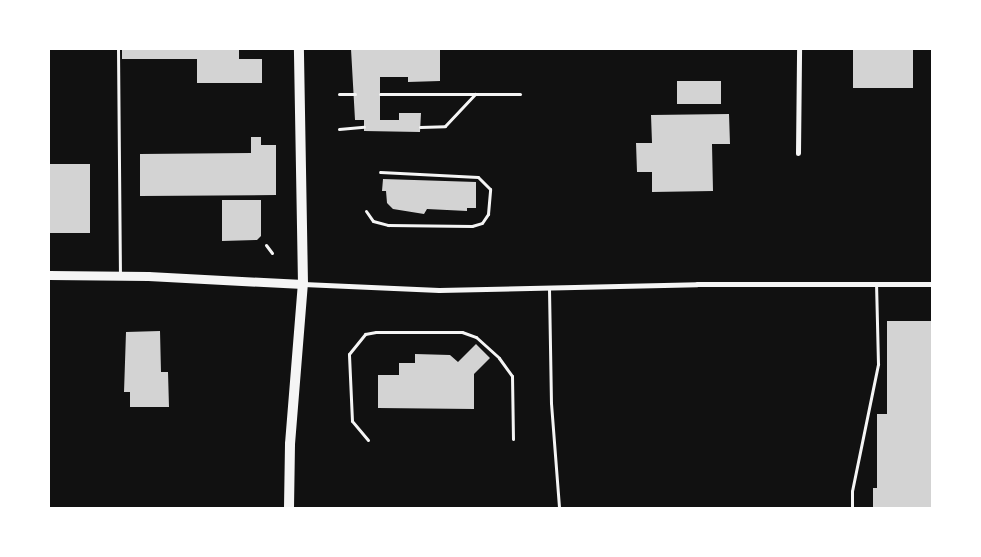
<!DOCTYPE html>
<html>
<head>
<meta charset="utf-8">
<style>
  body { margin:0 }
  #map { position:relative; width:981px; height:557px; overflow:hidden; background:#111; font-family:"Public Sans",sans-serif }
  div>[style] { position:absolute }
  .building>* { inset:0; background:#d3d3d3; transform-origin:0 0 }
  .path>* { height:3px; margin:-1.5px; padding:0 1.5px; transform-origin:1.5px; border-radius:1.5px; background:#f5f5f5 }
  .service>* { height:3px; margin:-1.5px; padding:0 1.5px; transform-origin:1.5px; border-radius:1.5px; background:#f5f5f5 }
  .minor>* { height:5px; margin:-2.5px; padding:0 2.5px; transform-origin:2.5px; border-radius:2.5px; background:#f5f5f5 }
  .secondary>* { height:9px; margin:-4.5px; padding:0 4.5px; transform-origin:4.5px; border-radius:4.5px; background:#f5f5f5 }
  .primary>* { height:10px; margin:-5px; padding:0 5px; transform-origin:5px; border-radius:5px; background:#f5f5f5 }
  span { translate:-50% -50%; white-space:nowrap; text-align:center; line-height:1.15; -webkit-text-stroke:4px #fff; paint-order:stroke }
  .frame { position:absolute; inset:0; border:50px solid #fff; pointer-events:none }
</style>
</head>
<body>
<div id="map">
  <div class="building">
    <div style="clip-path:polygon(122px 49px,239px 49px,239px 59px,262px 59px,262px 83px,197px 83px,197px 59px,122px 59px)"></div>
    <div style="clip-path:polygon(351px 49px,440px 49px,440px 81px,408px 82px,408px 77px,380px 77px,380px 120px,399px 120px,399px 113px,421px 113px,420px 132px,364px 131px,364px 120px,355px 120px)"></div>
    <div style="left:853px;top:49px;width:60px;height:39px"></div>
    <div style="left:677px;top:81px;width:44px;height:23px"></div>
    <div style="clip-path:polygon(729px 114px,730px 144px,712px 144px,713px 191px,652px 192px,652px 172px,637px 172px,636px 143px,652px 143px,651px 115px)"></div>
    <div style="clip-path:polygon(251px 137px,261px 137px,261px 145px,276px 145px,276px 195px,140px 196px,140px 154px,251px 153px)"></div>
    <div style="left:90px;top:164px;width:69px;height:41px;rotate:90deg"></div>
    <div style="clip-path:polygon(383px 179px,476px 182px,476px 208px,467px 208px,467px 211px,427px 209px,424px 214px,393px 209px,387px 203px,386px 191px,382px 191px)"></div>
    <div style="clip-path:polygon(222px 200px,261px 200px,261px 236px,257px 240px,222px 241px)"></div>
    <div style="clip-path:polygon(887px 321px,932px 321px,932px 508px,873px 508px,873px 488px,877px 488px,877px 414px,887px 414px)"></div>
    <div style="clip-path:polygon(160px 331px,161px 372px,168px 372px,169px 407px,130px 407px,130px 392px,124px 392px,126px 332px)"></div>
    <div style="clip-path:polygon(476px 344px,490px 358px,474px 374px,474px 409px,378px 408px,378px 375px,399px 375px,399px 363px,415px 363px,415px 354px,450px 355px,458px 362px)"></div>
  </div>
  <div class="path">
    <div style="left:266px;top:245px;width:10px;rotate:53deg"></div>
  </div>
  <div class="service">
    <div style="left:118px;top:49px;width:226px;rotate:89.5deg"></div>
    <div style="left:339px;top:94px;width:16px"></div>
    <div style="left:380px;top:94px;width:140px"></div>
    <div style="left:420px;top:127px;width:25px;rotate:-2deg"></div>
    <div style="left:445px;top:126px;width:44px;rotate:-46.8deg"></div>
    <div style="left:339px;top:129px;width:25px;rotate:-5deg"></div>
    <div style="left:366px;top:211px;width:12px;rotate:55deg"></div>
    <div style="left:373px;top:221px;width:16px;rotate:15deg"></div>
    <div style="left:388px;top:225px;width:84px;rotate:0.7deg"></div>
    <div style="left:472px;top:226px;width:10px;rotate:-17deg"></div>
    <div style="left:482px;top:223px;width:11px;rotate:-56deg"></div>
    <div style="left:488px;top:214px;width:25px;rotate:-85deg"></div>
    <div style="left:490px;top:189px;width:17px;rotate:-135deg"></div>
    <div style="left:478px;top:177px;width:98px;rotate:-177.1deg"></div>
    <div style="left:549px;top:289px;width:114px;rotate:89deg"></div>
    <div style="left:551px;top:403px;width:105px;rotate:85.6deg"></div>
    <div style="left:368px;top:440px;width:25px;rotate:-130deg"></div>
    <div style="left:352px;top:421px;width:67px;rotate:-92.6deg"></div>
    <div style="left:349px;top:354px;width:26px;rotate:-51deg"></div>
    <div style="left:365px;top:334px;width:11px;rotate:-10deg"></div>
    <div style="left:376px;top:332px;width:86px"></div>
    <div style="left:462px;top:332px;width:15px;rotate:20deg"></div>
    <div style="left:476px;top:337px;width:31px;rotate:42deg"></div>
    <div style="left:499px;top:358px;width:22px;rotate:54deg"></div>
    <div style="left:512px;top:376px;width:63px;rotate:89.1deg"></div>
    <div style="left:852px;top:508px;width:17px;rotate:-90deg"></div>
    <div style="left:852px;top:491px;width:130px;rotate:-78.4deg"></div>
    <div style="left:878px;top:364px;width:80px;rotate:-91.4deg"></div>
  </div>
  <div class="minor">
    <div style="left:798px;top:153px;width:104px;rotate:-89.4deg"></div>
    <div style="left:303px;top:284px;width:136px;rotate:2.5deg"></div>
    <div style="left:439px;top:290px;width:258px;rotate:-1.3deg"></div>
    <div style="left:697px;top:284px;width:235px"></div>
  </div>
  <div class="secondary">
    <div style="left:49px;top:275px;width:99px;rotate:0.6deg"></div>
    <div style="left:148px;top:276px;width:155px;rotate:3deg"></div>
  </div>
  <div class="primary">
    <div style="left:289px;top:508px;width:64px;rotate:-89.1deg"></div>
    <div style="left:290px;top:444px;width:161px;rotate:-85.4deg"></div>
    <div style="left:303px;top:284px;width:235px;rotate:-91deg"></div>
  </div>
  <div class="frame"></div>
</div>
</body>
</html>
